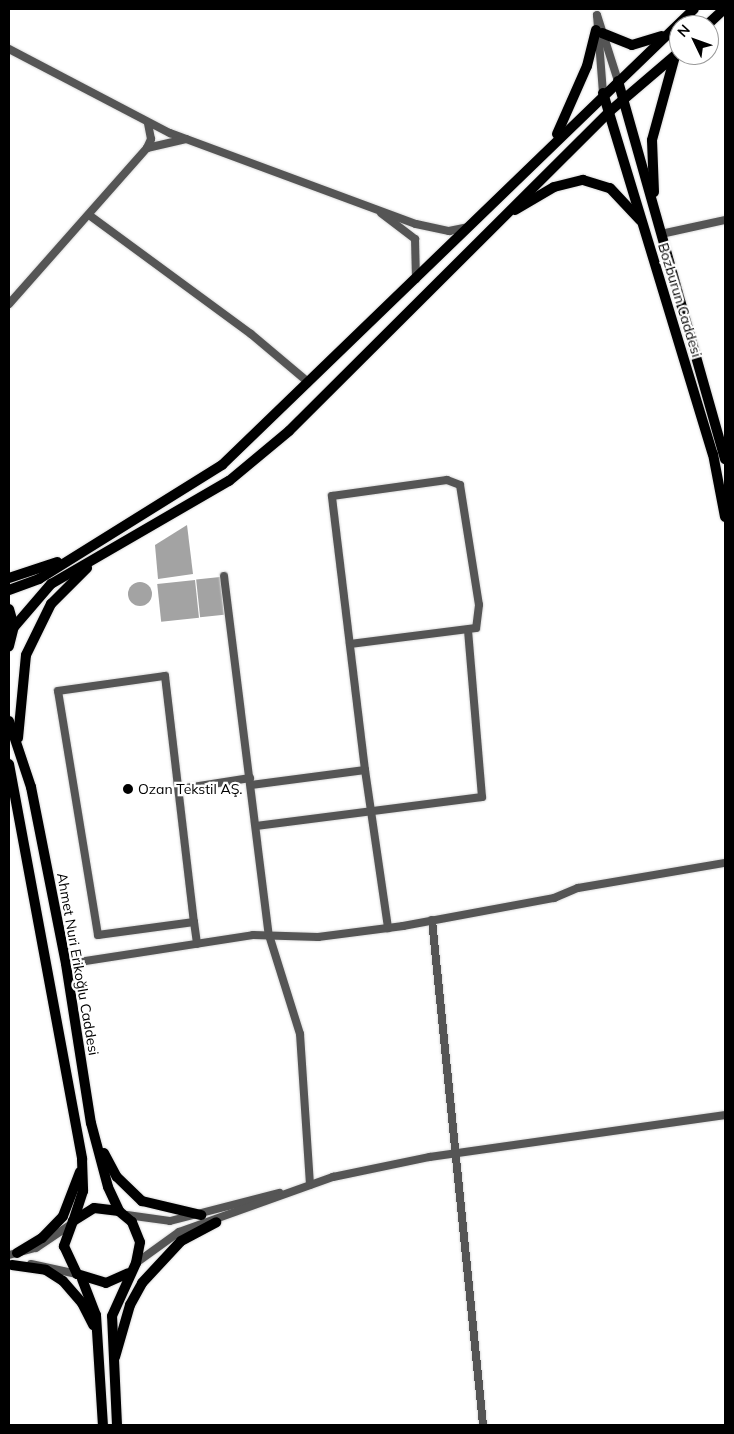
<!DOCTYPE html>
<html>
<head>
<meta charset="utf-8">
<style>
  body { margin:0 }
  #map { position:relative; width:734px; height:1434px; overflow:hidden; background:#fff; font-family:Mulish,sans-serif }
  div>[style] { position:absolute }
  .water>* { inset:0; background:#a3a3a3; transform-origin:0 0 }
  .round { border-radius:50% }
  .roads { filter:drop-shadow(0 0 1px #dbdbdb) drop-shadow(0 0 1px #dbdbdb) }
  .minor>* { height:8px; margin:-4px; padding:0 4px; transform-origin:4px; border-radius:4px; background:#555 }
  .major>* { height:10px; margin:-5px; padding:0 5px; transform-origin:5px; border-radius:5px; background:#000 }
  .dots>* { width:14px; height:14px; translate:-50% -50%; box-sizing:border-box; border:2px solid #fff; border-radius:50% }
  span { translate:-50% -50%; white-space:nowrap; text-align:center; line-height:1.15; -webkit-text-stroke:4.5px #fff; paint-order:stroke }
  .street-label { font-size:14px; color:#000 }
  .poi-label { font-size:14px; color:#000 }
  .left { translate:0 -50%; text-align:left }
  .frame { position:absolute; inset:0; border:10px solid #000; pointer-events:none }
  .north { position:absolute; left:669px; top:15px; width:50px; height:50px; box-sizing:border-box; background:#fff; border:1px solid #999; border-radius:50%; rotate:312deg; font-size:14px; font-weight:700; line-height:20px; text-align:center; color:#000 }
  .north::after { content:''; display:block; margin:auto; width:18px; height:22px; background:#000; clip-path:polygon(50% 0,100% 100%,50% 72%,0 100%) }
</style>
</head>
<body>
<div id="map">
  <div class="water">
    <div style="clip-path:polygon(187px 525px,193px 574px,158px 579px,155px 545px)"></div>
    <div style="left:220px;top:577px;width:38px;height:24px;rotate:84deg"></div>
    <div style="left:195px;top:580px;width:38px;height:38px;rotate:84deg"></div>
    <div class="round" style="left:128px;top:582px;width:24px;height:24px"></div>
  </div>
  <div class="roads">
    <div class="minor">
      <div style="left:9px;top:49px;width:182px;rotate:27.6deg"></div>
      <div style="left:170px;top:133px;width:262px;rotate:20.3deg"></div>
      <div style="left:416px;top:224px;width:34px;rotate:12deg"></div>
      <div style="left:449px;top:231px;width:19px;rotate:-12deg"></div>
      <div style="left:603px;top:93px;width:78px;rotate:-94.4deg"></div>
      <div style="left:597px;top:15px;width:69px;rotate:72.3deg"></div>
      <div style="left:147px;top:148px;width:40px;rotate:-13deg"></div>
      <div style="left:381px;top:213px;width:43px;rotate:37.4deg"></div>
      <div style="left:415px;top:239px;width:40px;rotate:88.6deg"></div>
      <div style="left:89px;top:215px;width:201px;rotate:36.3deg"></div>
      <div style="left:251px;top:334px;width:75px;rotate:40.1deg"></div>
      <div style="left:661px;top:234px;width:66px;rotate:-12.3deg"></div>
      <div style="left:9px;top:304px;width:208px;rotate:-48.5deg"></div>
      <div style="left:147px;top:148px;width:10px;rotate:-66deg"></div>
      <div style="left:151px;top:139px;width:16px;rotate:-101deg"></div>
      <div style="left:224px;top:576px;width:362px;rotate:82.9deg"></div>
      <div style="left:269px;top:935px;width:104px;rotate:72.6deg"></div>
      <div style="left:300px;top:1034px;width:151px;rotate:86.2deg"></div>
      <div style="left:165px;top:676px;width:248px;rotate:83.3deg"></div>
      <div style="left:194px;top:922px;width:97px;rotate:172.3deg"></div>
      <div style="left:98px;top:935px;width:247px;rotate:-99.3deg"></div>
      <div style="left:58px;top:691px;width:108px;rotate:-8deg"></div>
      <div style="left:365px;top:770px;width:160px;rotate:81.7deg"></div>
      <div style="left:251px;top:785px;width:115px;rotate:-7.5deg"></div>
      <div style="left:365px;top:770px;width:276px;rotate:-96.9deg"></div>
      <div style="left:332px;top:496px;width:116px;rotate:-7.9deg"></div>
      <div style="left:447px;top:480px;width:14px;rotate:21deg"></div>
      <div style="left:460px;top:485px;width:121px;rotate:81deg"></div>
      <div style="left:479px;top:605px;width:23px;rotate:97deg"></div>
      <div style="left:476px;top:628px;width:127px;rotate:172.8deg"></div>
      <div style="left:180px;top:789px;width:71px;rotate:-8.9deg"></div>
      <div style="left:256px;top:826px;width:228px;rotate:-7.3deg"></div>
      <div style="left:482px;top:797px;width:166px;rotate:-94.8deg"></div>
      <div style="left:432px;top:920px;width:508px;rotate:84.23deg"></div>
      <div style="left:194px;top:922px;width:22px;rotate:82deg"></div>
      <div style="left:66px;top:964px;width:189px;rotate:-8.8deg"></div>
      <div style="left:253px;top:935px;width:65px;rotate:1.8deg"></div>
      <div style="left:318px;top:937px;width:86px;rotate:-7.4deg"></div>
      <div style="left:403px;top:926px;width:154px;rotate:-10.5deg"></div>
      <div style="left:554px;top:898px;width:26px;rotate:-23deg"></div>
      <div style="left:578px;top:888px;width:149px;rotate:-9.7deg"></div>
      <div style="left:127px;top:1215px;width:43px;rotate:7.9deg"></div>
      <div style="left:170px;top:1221px;width:113px;rotate:-14.4deg"></div>
      <div style="left:9px;top:1255px;width:28px;rotate:-15deg"></div>
      <div style="left:36px;top:1248px;width:40px;rotate:-34deg"></div>
      <div style="left:136px;top:1263px;width:53px;rotate:-35.8deg"></div>
      <div style="left:179px;top:1232px;width:164px;rotate:-19.7deg"></div>
      <div style="left:333px;top:1177px;width:99px;rotate:-11.7deg"></div>
      <div style="left:430px;top:1157px;width:298px;rotate:-8.1deg"></div>
      <div style="left:31px;top:1264px;width:47px;rotate:12.3deg"></div>
    </div>
    <div class="major">
      <div style="left:707px;top:25px;width:23px;rotate:-43deg"></div>
      <div style="left:602px;top:33px;width:32px;rotate:22deg"></div>
      <div style="left:632px;top:45px;width:31px;rotate:-17deg"></div>
      <div style="left:618px;top:81px;width:393px;rotate:74.2deg"></div>
      <div style="left:603px;top:93px;width:377px;rotate:73.1deg"></div>
      <div style="left:713px;top:454px;width:64px;rotate:79.2deg"></div>
      <div style="left:557px;top:134px;width:74px;rotate:-66.2deg"></div>
      <div style="left:587px;top:66px;width:37px;rotate:-76deg"></div>
      <div style="left:654px;top:192px;width:52px;rotate:-92.2deg"></div>
      <div style="left:652px;top:140px;width:87px;rotate:-74.7deg"></div>
      <div style="left:515px;top:210px;width:45px;rotate:-30.5deg"></div>
      <div style="left:554px;top:187px;width:30px;rotate:-14deg"></div>
      <div style="left:583px;top:180px;width:28px;rotate:17deg"></div>
      <div style="left:610px;top:188px;width:44px;rotate:46.8deg"></div>
      <div style="left:9px;top:578px;width:51px;rotate:-18.4deg"></div>
      <div style="left:9px;top:590px;width:32px;rotate:-20deg"></div>
      <div style="left:39px;top:579px;width:216px;rotate:-31.9deg"></div>
      <div style="left:222px;top:465px;width:656px;rotate:-44.01deg"></div>
      <div style="left:9px;top:609px;width:18px;rotate:74deg"></div>
      <div style="left:14px;top:626px;width:21px;rotate:104deg"></div>
      <div style="left:14px;top:627px;width:57px;rotate:-49.3deg"></div>
      <div style="left:51px;top:584px;width:206px;rotate:-30.1deg"></div>
      <div style="left:229px;top:481px;width:78px;rotate:-39.8deg"></div>
      <div style="left:289px;top:431px;width:453px;rotate:-44.9deg"></div>
      <div style="left:610px;top:111px;width:91px;rotate:-40.5deg"></div>
      <div style="left:9px;top:721px;width:70px;rotate:71.6deg"></div>
      <div style="left:31px;top:787px;width:180px;rotate:78.8deg"></div>
      <div style="left:66px;top:964px;width:161px;rotate:81.1deg"></div>
      <div style="left:91px;top:1123px;width:66px;rotate:75.1deg"></div>
      <div style="left:108px;top:1187px;width:26px;rotate:65deg"></div>
      <div style="left:18px;top:738px;width:83px;rotate:-84.5deg"></div>
      <div style="left:26px;top:655px;width:57px;rotate:-63.9deg"></div>
      <div style="left:51px;top:604px;width:51px;rotate:-45deg"></div>
      <div style="left:9px;top:764px;width:402px;rotate:79.5deg"></div>
      <div style="left:82px;top:1159px;width:32px;rotate:88deg"></div>
      <div style="left:83px;top:1191px;width:32px;rotate:108deg"></div>
      <div style="left:104px;top:1153px;width:27px;rotate:62deg"></div>
      <div style="left:117px;top:1177px;width:35px;rotate:44deg"></div>
      <div style="left:142px;top:1201px;width:61px;rotate:13.3deg"></div>
      <div style="left:17px;top:1253px;width:29px;rotate:-31deg"></div>
      <div style="left:42px;top:1238px;width:30px;rotate:-46deg"></div>
      <div style="left:63px;top:1216px;width:47px;rotate:-68.9deg"></div>
      <div style="left:12px;top:1265px;width:34px;rotate:8deg"></div>
      <div style="left:46px;top:1270px;width:20px;rotate:33deg"></div>
      <div style="left:63px;top:1281px;width:29px;rotate:49deg"></div>
      <div style="left:82px;top:1303px;width:25px;rotate:63deg"></div>
      <div style="left:82px;top:1279px;width:39px;rotate:69deg"></div>
      <div style="left:96px;top:1315px;width:110px;rotate:86.4deg"></div>
      <div style="left:115px;top:1357px;width:54px;rotate:-73.9deg"></div>
      <div style="left:130px;top:1305px;width:25px;rotate:-61deg"></div>
      <div style="left:142px;top:1283px;width:57px;rotate:-47.1deg"></div>
      <div style="left:181px;top:1241px;width:40px;rotate:-28deg"></div>
      <div style="left:117px;top:1425px;width:109px;rotate:-92.6deg"></div>
      <div style="left:112px;top:1316px;width:58px;rotate:-65.6deg"></div>
      <div style="left:136px;top:1263px;width:21px;rotate:-79deg"></div>
      <div style="left:140px;top:1242px;width:22px;rotate:-112deg"></div>
      <div style="left:132px;top:1222px;width:17px;rotate:-140deg"></div>
      <div style="left:119px;top:1211px;width:25px;rotate:-173deg"></div>
      <div style="left:94px;top:1208px;width:25px;rotate:148deg"></div>
      <div style="left:73px;top:1221px;width:27px;rotate:110deg"></div>
      <div style="left:64px;top:1246px;width:31px;rotate:65deg"></div>
      <div style="left:77px;top:1274px;width:30px;rotate:17deg"></div>
      <div style="left:106px;top:1283px;width:24px;rotate:-24deg"></div>
    </div>
  </div>
  <div class="dots">
    <div style="left:128px;top:789px;background:#000"></div>
  </div>
  <div class="street-label">
    <span style="left:680px;top:300px;rotate:73deg">Bozburun Caddesi</span>
    <span style="left:78px;top:964px;rotate:80deg">Ahmet Nuri Erikoğlu Caddesi</span>
  </div>
  <div class="poi-label">
    <span class="left" style="left:138px;top:789px">Ozan Tekstil AŞ.</span>
  </div>
  <div class="frame"></div>
  <div class="north">N</div>
</div>
</body>
</html>
